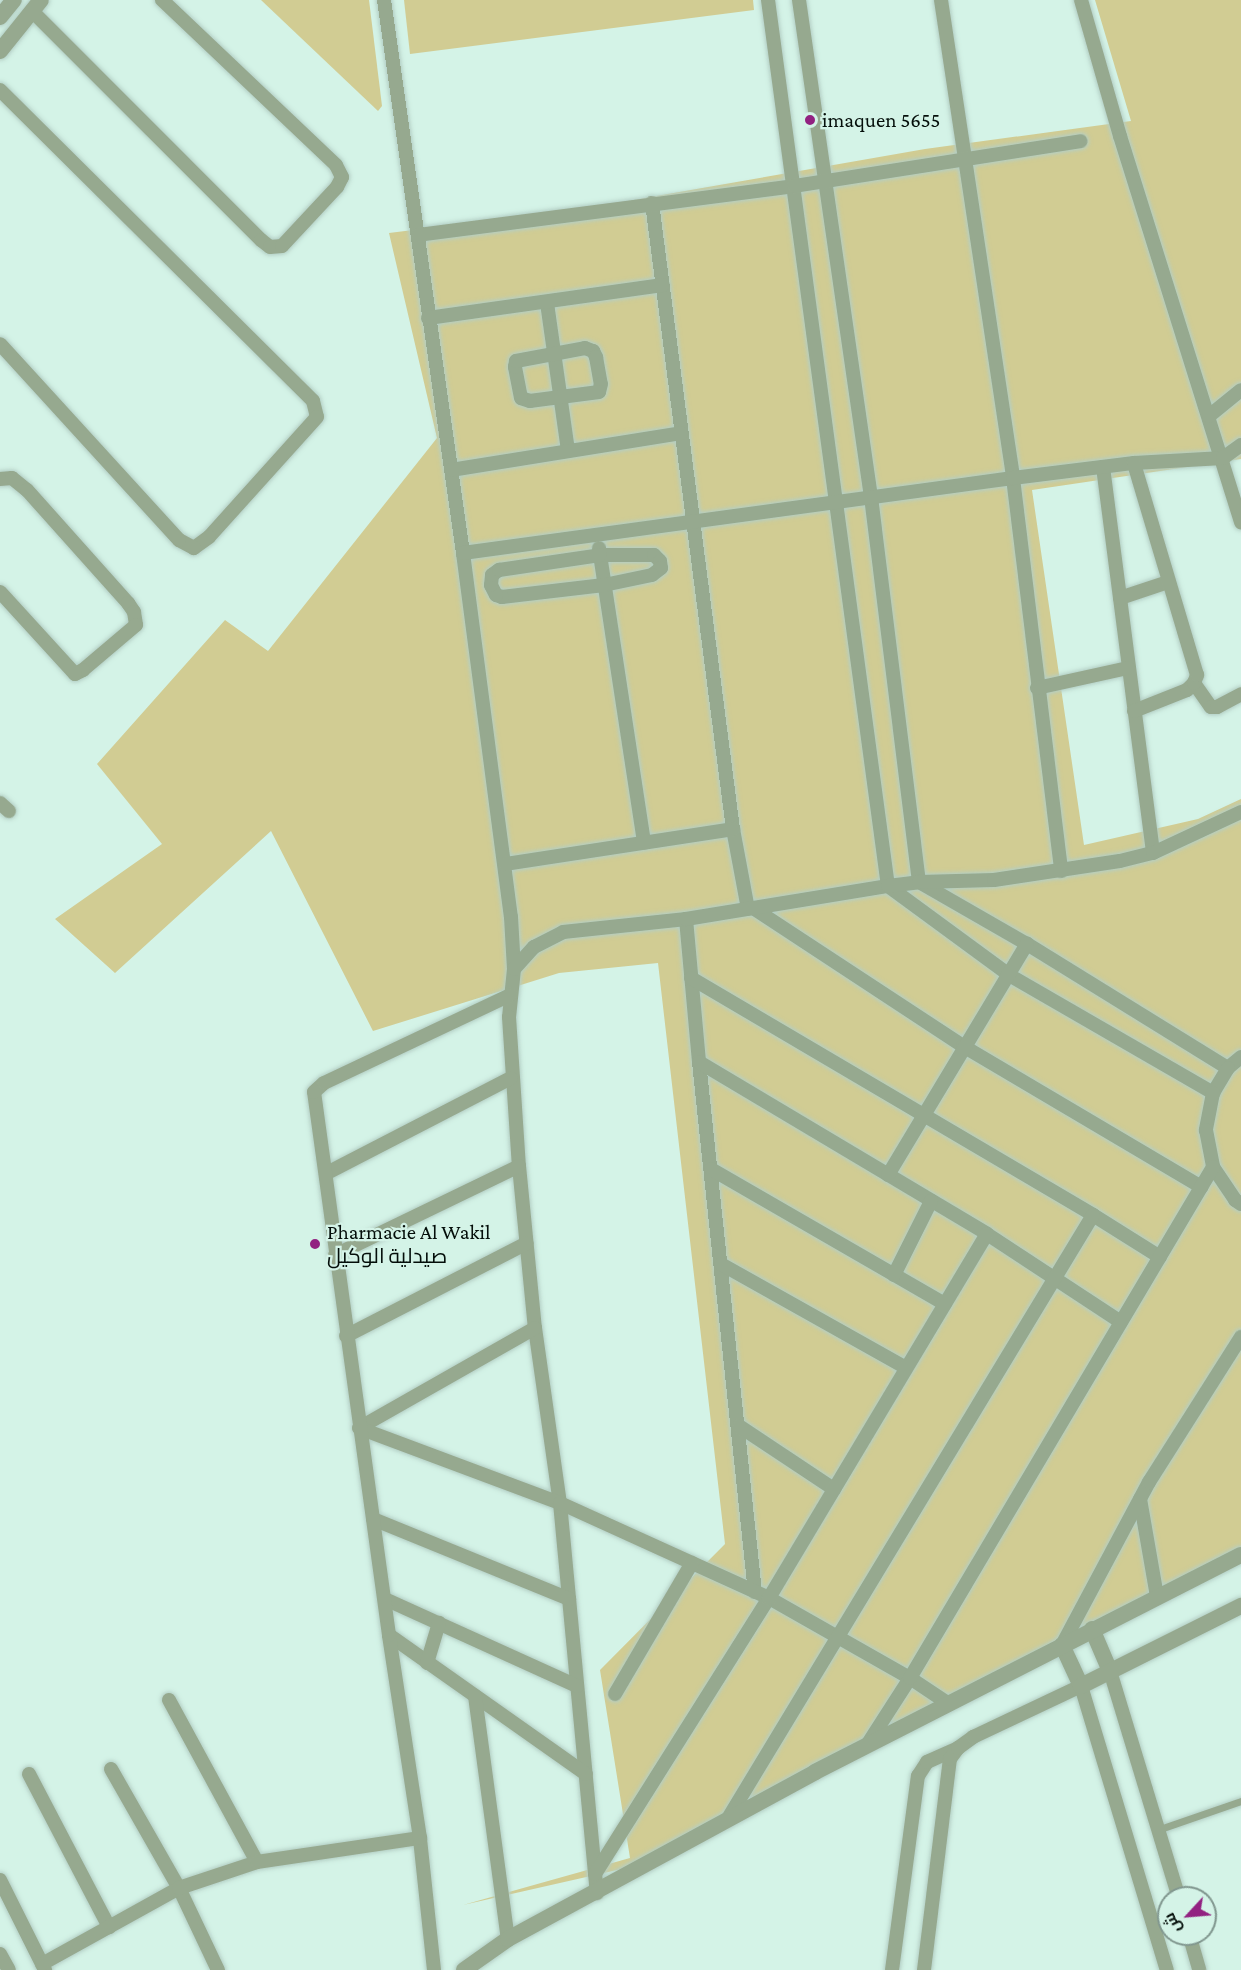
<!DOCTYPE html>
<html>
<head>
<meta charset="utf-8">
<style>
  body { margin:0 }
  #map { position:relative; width:1241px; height:1970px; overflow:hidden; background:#d4f3e7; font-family:"Crimson Pro",Cairo,serif }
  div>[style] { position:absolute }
  .green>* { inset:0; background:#d1cc93 }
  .roads { filter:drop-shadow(0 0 2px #b3cec4) drop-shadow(0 0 2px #b3cec4) }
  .service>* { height:7px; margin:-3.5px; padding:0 3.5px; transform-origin:3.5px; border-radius:3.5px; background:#96a98f }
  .minor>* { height:14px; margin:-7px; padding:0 7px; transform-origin:7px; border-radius:7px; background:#96a98f }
  .tertiary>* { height:16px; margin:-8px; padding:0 8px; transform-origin:8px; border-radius:8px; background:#96a98f }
  .dots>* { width:16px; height:16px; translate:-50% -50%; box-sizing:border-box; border:3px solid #d4f3e7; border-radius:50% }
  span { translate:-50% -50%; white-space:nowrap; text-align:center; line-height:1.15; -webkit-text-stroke:4.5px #d4f3e7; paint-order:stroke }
  .poi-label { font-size:21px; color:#040e0a }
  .left { translate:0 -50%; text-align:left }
  .north { position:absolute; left:1157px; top:1886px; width:60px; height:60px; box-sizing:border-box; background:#d4f3e7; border:2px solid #81978f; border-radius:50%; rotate:244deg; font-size:16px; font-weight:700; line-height:24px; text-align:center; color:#040e0a }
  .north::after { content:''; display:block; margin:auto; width:21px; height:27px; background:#922181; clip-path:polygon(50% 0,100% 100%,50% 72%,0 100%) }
</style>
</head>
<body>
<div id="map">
  <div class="green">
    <div style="clip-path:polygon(261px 0,369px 0,382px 106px,378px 111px)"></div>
    <div style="clip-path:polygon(404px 0,753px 0,754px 10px,410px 54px)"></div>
    <div style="clip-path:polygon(1095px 0,1241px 0,1241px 459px,1032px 490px,1084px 845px,1198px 819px,1241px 799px,1241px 1552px,657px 1861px,463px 1905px,630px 1858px,600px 1670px,725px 1544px,658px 963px,559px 973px,373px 1031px,271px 831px,115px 973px,55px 919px,162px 844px,97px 764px,225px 620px,268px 651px,437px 438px,389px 233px,576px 210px,925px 149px,1131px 121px)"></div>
  </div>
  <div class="roads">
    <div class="service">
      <div style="left:1160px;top:1829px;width:86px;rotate:-19.1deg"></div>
    </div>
    <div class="minor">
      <div style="left:384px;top:0;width:559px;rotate:81.87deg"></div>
      <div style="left:463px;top:553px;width:367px;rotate:82.5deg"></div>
      <div style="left:511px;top:917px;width:52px;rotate:86.7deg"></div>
      <div style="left:514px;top:969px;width:48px;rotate:95.9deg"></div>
      <div style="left:509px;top:1017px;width:149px;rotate:86.2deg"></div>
      <div style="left:519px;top:1166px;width:163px;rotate:84.4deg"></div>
      <div style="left:535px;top:1328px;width:177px;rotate:81.9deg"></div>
      <div style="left:560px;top:1503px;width:392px;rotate:84.6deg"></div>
      <div style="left:768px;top:0;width:894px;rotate:82.29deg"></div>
      <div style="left:888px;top:886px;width:150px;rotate:36.3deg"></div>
      <div style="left:1009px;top:975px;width:236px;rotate:30deg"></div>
      <div style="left:799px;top:0;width:502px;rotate:81.76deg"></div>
      <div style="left:871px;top:497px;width:388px;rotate:82.9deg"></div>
      <div style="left:919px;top:882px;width:125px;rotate:29.9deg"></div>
      <div style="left:1027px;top:944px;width:236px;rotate:31.7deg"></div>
      <div style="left:941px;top:0;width:483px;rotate:81.4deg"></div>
      <div style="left:1013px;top:478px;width:396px;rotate:83deg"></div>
      <div style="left:1081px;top:0;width:141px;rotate:74deg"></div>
      <div style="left:1120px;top:136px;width:405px;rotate:72.6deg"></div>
      <div style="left:32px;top:11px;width:324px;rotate:45deg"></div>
      <div style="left:261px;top:240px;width:11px;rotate:38deg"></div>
      <div style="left:270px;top:247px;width:12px;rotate:-5deg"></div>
      <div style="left:282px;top:246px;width:81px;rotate:-47deg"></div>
      <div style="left:337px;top:187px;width:11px;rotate:-63deg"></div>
      <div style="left:342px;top:177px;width:13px;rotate:-117deg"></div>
      <div style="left:336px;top:165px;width:240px;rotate:-136.5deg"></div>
      <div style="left:0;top:90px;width:441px;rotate:44.8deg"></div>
      <div style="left:313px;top:401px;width:16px;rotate:76deg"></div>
      <div style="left:317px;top:417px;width:161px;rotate:132deg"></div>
      <div style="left:209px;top:537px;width:19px;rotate:144deg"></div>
      <div style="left:194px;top:548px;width:17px;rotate:-152deg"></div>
      <div style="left:179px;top:540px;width:265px;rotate:-132.4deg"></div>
      <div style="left:652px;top:203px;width:631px;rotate:82.63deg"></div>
      <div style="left:733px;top:829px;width:81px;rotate:79.4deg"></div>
      <div style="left:418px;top:235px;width:379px;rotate:-7.4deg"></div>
      <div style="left:794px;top:186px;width:290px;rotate:-8.9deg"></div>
      <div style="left:547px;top:303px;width:149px;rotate:81.9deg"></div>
      <div style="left:428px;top:318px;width:237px;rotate:-8deg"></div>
      <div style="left:585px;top:348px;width:9px;rotate:21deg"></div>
      <div style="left:593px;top:351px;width:7px;rotate:63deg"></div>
      <div style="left:596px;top:357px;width:27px;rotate:80deg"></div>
      <div style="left:601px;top:384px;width:8px;rotate:104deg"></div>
      <div style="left:599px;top:392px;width:70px;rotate:172.6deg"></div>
      <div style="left:530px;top:401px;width:9px;rotate:-162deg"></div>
      <div style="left:521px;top:398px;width:32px;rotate:-101deg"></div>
      <div style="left:515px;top:367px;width:6px;rotate:-81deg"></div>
      <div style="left:516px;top:361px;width:70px;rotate:-10.7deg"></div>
      <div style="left:1209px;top:416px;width:41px;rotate:-39.1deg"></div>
      <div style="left:1103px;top:467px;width:389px;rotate:82.6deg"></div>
      <div style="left:451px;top:470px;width:233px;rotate:-9.1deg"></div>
      <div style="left:0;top:479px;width:12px;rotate:-5deg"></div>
      <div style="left:12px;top:478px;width:19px;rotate:39deg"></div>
      <div style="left:27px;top:490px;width:152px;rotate:48.2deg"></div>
      <div style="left:128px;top:603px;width:11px;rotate:56deg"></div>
      <div style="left:134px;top:612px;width:13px;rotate:81deg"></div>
      <div style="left:136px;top:625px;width:70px;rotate:139.7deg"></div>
      <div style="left:83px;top:670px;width:9px;rotate:153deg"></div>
      <div style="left:75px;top:674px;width:111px;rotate:-132.4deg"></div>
      <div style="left:599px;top:548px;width:298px;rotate:81.3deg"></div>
      <div style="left:463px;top:553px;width:555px;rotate:-7.77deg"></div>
      <div style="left:1013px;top:478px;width:122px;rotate:-7.1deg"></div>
      <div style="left:1134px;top:463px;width:89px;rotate:-3.2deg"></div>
      <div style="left:1223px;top:458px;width:22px;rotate:-36deg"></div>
      <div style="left:600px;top:555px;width:54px"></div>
      <div style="left:654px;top:555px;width:8px;rotate:45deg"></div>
      <div style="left:660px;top:561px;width:7px;rotate:82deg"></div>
      <div style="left:661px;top:568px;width:11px;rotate:142deg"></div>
      <div style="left:652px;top:575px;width:49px;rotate:168.2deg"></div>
      <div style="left:604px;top:585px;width:103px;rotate:173.3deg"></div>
      <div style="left:502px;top:597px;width:6px;rotate:-162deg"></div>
      <div style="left:496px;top:595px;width:11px;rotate:-117deg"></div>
      <div style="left:491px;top:585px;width:10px;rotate:-84deg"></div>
      <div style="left:492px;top:575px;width:9px;rotate:-36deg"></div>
      <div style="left:499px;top:570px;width:102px;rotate:-8.4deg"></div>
      <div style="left:1120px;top:598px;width:51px;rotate:-18.4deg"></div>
      <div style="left:1194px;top:683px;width:29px;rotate:55deg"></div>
      <div style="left:1211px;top:707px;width:6px"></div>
      <div style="left:1217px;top:707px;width:27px;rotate:-28deg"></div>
      <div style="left:1037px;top:688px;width:93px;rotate:-12.4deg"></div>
      <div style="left:1134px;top:711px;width:57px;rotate:-21.6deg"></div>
      <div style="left:1187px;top:690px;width:10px;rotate:-45deg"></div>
      <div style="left:1194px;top:683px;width:9px;rotate:-69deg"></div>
      <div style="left:1197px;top:675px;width:221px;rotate:-106.6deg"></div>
      <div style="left:0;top:803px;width:12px;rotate:42deg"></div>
      <div style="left:505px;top:864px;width:231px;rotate:-8.7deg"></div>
      <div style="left:753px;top:908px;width:251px;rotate:33.3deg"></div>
      <div style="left:963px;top:1046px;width:277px;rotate:30.6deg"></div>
      <div style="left:686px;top:919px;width:144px;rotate:84.8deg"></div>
      <div style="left:699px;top:1062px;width:533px;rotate:83.97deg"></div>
      <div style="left:514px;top:969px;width:30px;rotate:-48deg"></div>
      <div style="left:534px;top:947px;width:33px;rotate:-27deg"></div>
      <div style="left:563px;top:932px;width:124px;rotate:-6deg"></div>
      <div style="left:686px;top:919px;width:205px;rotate:-9.3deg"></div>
      <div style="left:888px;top:886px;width:31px;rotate:-7deg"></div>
      <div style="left:919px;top:882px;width:75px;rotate:-1.5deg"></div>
      <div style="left:994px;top:880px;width:127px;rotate:-8.6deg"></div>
      <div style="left:1120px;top:861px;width:34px;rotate:-14deg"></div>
      <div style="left:1153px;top:853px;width:97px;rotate:-25deg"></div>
      <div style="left:691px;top:978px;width:467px;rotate:30.5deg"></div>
      <div style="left:1093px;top:1215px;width:79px;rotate:32.1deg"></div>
      <div style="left:1241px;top:1057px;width:17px;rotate:140deg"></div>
      <div style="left:1228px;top:1068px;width:29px;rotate:121deg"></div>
      <div style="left:1213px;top:1093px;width:38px;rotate:101deg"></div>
      <div style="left:1206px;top:1130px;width:38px;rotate:79deg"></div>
      <div style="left:1213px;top:1167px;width:40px;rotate:56deg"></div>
      <div style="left:1235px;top:1200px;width:7px;rotate:34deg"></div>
      <div style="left:699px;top:1062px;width:335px;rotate:30.8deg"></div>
      <div style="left:987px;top:1234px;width:160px;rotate:33.3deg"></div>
      <div style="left:711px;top:1169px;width:270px;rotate:30deg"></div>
      <div style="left:327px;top:1173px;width:207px;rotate:-27.3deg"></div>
      <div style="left:888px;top:1175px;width:270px;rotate:-59deg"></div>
      <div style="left:335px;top:1255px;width:204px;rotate:-25.8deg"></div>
      <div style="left:721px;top:1264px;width:212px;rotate:29.3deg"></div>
      <div style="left:894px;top:1275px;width:83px;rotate:-63.4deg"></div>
      <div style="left:535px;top:1328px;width:202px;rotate:150.4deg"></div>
      <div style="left:359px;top:1428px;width:215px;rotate:20.5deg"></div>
      <div style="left:560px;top:1503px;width:230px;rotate:24.4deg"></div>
      <div style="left:769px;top:1598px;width:162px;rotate:29.6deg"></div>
      <div style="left:910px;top:1678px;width:47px;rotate:33.7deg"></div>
      <div style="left:346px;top:1336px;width:203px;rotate:-27.2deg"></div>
      <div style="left:739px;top:1426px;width:114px;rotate:33.6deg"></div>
      <div style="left:1140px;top:1499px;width:98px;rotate:80.1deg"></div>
      <div style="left:373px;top:1519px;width:212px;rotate:22.2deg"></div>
      <div style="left:385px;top:1599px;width:211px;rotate:24.4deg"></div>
      <div style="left:389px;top:1635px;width:241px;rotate:35.2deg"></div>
      <div style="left:1062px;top:1645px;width:185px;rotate:-61.9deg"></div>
      <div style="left:1149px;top:1482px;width:172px;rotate:-57.6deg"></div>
      <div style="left:427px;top:1663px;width:42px;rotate:-73.3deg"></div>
      <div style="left:1110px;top:1671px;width:237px;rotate:73.1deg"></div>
      <div style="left:615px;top:1694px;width:152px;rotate:-59.6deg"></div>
      <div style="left:475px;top:1696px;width:245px;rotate:82.3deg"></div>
      <div style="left:169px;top:1700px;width:184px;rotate:61.5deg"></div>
      <div style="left:867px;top:1745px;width:80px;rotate:-57.3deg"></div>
      <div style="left:910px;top:1678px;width:594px;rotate:-59.33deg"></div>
      <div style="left:111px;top:1769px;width:137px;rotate:60.3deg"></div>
      <div style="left:179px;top:1888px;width:91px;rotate:64.6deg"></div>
      <div style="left:29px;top:1774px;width:173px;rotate:62.4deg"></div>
      <div style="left:727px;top:1820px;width:707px;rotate:-58.83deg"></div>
      <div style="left:595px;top:1874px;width:326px;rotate:-57.8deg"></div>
      <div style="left:769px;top:1598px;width:424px;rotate:-59.1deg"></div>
      <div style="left:0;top:1880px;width:101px;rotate:63.4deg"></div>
      <div style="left:1189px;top:1934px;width:37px;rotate:74deg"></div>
      <div style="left:0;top:1954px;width:18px;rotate:61deg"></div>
      <div style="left:42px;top:1964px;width:157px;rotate:-29deg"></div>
      <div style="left:179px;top:1888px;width:82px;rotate:-18.4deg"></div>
      <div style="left:257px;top:1862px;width:165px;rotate:-8.4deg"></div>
      <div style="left:434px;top:1970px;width:133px;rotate:-96.1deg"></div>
      <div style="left:420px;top:1838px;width:205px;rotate:-98.7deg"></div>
      <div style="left:389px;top:1635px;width:548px;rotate:-97.86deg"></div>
      <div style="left:314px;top:1092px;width:13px;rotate:-42deg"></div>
      <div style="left:324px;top:1083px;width:206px;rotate:-25.3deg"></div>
      <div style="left:892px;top:1970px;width:196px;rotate:-82.4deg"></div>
      <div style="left:918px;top:1776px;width:17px;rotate:-57deg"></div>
      <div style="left:927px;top:1762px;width:34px;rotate:-24deg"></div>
      <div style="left:924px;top:1970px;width:213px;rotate:-83deg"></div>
      <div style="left:950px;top:1759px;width:14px;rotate:-54deg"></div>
      <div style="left:958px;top:1748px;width:19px;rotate:-36deg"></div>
      <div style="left:973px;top:1737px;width:119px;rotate:-25.3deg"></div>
      <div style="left:1081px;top:1686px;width:297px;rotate:73.2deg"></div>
    </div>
    <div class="tertiary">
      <div style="left:0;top:17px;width:22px;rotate:-51deg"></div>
      <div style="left:0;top:51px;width:65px;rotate:-51.2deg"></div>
      <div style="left:1092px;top:1629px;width:46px;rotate:66.8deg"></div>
      <div style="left:1062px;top:1645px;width:45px;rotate:65.1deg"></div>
      <div style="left:1081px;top:1686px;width:179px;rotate:-26.6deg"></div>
      <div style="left:464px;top:1970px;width:54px;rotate:-35.2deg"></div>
      <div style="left:508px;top:1939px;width:349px;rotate:-28.5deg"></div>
      <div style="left:815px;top:1772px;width:478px;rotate:-27deg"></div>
    </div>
  </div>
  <div class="dots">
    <div style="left:810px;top:120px;background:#922181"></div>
    <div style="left:315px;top:1244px;background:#922181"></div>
  </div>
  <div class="poi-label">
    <span class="left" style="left:822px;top:120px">imaquen 5655</span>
    <span class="left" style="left:327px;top:1244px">Pharmacie Al Wakil<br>صيدلية الوكيل</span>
  </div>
  <div class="north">ش</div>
</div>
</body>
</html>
